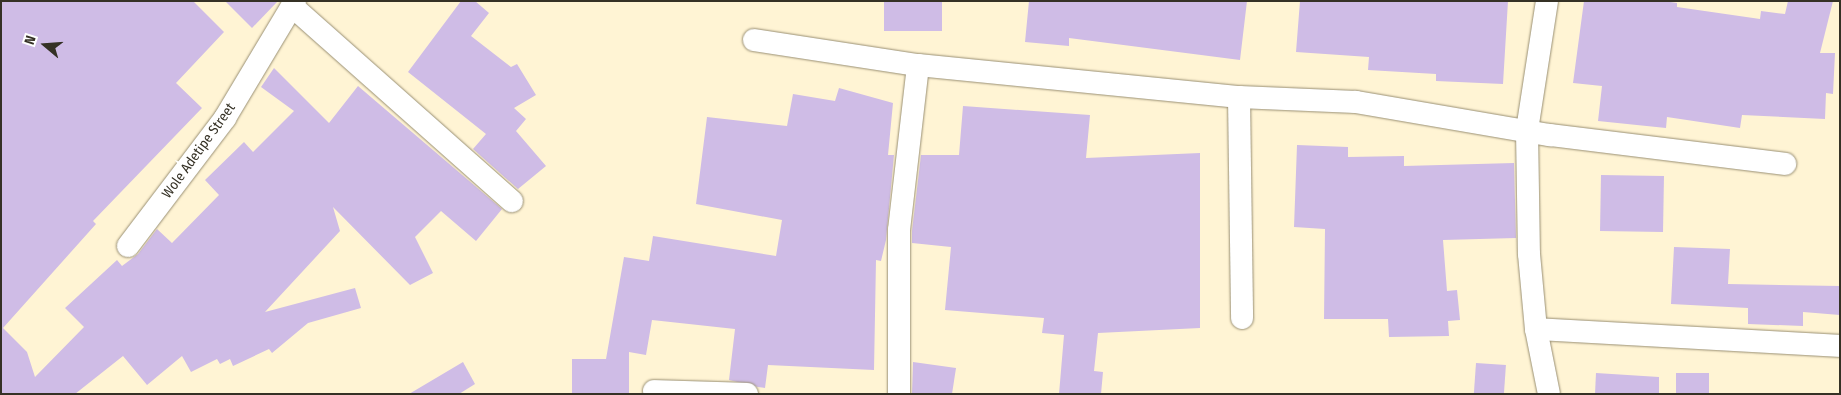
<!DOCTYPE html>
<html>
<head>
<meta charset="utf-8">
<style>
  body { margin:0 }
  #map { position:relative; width:1841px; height:395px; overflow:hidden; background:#fff4d4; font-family:"Fira Sans Condensed",sans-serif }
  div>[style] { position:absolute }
  .building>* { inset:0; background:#cfbce6; transform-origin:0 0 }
  .roads { filter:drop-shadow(0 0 1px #998f73) drop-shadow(0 0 1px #998f73) }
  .minor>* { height:22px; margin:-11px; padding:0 11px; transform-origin:11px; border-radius:11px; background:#fff }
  span { translate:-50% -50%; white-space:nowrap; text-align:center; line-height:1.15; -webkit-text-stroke:5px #fff; paint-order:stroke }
  .street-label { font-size:14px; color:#353125 }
  .frame { position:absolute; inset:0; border:2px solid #353125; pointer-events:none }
  .north { position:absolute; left:20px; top:20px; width:50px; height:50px; -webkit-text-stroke:4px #fff; paint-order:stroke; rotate:288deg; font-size:14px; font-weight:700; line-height:20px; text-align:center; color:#353125 }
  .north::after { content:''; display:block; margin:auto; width:18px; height:22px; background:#353125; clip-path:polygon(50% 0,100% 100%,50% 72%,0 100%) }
</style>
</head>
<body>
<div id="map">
  <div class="building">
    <div style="clip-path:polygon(1px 1px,193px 1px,224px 32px,176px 83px,202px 108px,93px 221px,96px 224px,3px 328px,27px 352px,35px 377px,84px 327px,65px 308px,117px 260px,122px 266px,138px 254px,157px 229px,172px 243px,219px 195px,205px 180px,244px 142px,253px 152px,294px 111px,261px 87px,274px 68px,329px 123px,358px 86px,502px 209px,476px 241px,441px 211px,415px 237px,433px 273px,410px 285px,333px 207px,340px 231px,265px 312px,355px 288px,361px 308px,308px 323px,272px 353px,269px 349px,233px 366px,230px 359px,220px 364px,217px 359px,191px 372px,182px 356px,147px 385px,123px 356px,75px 394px,1px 394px)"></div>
    <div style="clip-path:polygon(225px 1px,278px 1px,252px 28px)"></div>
    <div style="clip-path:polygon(461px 1px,475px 1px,489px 13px,471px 36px,511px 67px,517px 64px,536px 95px,514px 108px,526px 119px,516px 131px,546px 166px,518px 189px,473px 149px,486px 134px,408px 72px)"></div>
    <div style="left:884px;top:1px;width:58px;height:30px"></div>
    <div style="clip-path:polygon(1029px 1px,1247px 1px,1240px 60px,1069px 38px,1069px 46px,1025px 42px)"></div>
    <div style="clip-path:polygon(1300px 1px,1508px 1px,1503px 84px,1436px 81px,1436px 74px,1368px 70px,1369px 57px,1296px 52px)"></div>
    <div style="clip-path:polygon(1584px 1px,1664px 1px,1677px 3px,1677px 7px,1760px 19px,1761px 11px,1785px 14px,1788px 1px,1833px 1px,1820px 53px,1835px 53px,1833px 94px,1826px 93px,1825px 119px,1742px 115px,1740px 128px,1667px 117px,1666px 128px,1598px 121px,1602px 86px,1573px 83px)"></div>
    <div style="clip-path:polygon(839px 88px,893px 103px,888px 155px,894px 155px,886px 240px,881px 261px,876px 260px,874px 370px,768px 365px,765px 388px,758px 387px,729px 380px,735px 329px,652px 320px,646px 355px,629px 352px,629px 393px,572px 393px,572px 359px,606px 359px,624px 257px,649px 261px,653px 236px,776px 256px,782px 220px,696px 204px,707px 117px,787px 126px,793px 94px,835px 101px)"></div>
    <div style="clip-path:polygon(963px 106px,1090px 115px,1086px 158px,1200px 153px,1200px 328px,1098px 333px,1094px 371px,1103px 372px,1101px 394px,1059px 394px,1064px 335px,1042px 333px,1044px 318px,945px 310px,951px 247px,912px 243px,912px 231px,921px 155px,959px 155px)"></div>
    <div style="clip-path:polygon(1297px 145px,1348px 147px,1348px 157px,1404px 156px,1404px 166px,1514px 163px,1516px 238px,1443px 240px,1447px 291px,1457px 290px,1460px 320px,1448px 321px,1449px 336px,1389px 337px,1388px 319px,1324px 319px,1325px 229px,1294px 227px)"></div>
    <div style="left:1601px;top:175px;width:63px;height:56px;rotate:1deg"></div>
    <div style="clip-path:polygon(1674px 247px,1730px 249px,1728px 284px,1840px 286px,1840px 315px,1803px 312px,1803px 326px,1748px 324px,1748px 308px,1671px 304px)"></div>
    <div style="clip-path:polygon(463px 362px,475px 384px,459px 394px,409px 394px)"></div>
    <div style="clip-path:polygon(913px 362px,956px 368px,952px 394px,912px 394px)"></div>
    <div style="left:1476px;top:363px;width:30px;height:31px;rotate:4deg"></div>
    <div style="clip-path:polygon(1596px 373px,1659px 377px,1659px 394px,1595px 394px)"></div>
    <div style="left:1676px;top:373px;width:33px;height:21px"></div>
  </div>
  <div class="roads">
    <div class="minor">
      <div style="left:1547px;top:1px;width:131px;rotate:98.8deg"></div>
      <div style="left:1527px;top:130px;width:124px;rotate:89.1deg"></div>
      <div style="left:1529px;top:254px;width:75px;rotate:84.7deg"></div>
      <div style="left:1536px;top:329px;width:66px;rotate:78.7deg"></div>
      <div style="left:292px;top:6px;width:294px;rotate:41.6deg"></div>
      <div style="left:754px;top:40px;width:166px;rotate:8.7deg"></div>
      <div style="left:918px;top:65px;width:323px;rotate:5.7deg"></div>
      <div style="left:1239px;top:97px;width:117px;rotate:2.4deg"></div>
      <div style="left:1356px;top:102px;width:197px;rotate:9.7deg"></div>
      <div style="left:1550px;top:135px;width:237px;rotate:7deg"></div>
      <div style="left:1239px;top:97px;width:221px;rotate:89.2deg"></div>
      <div style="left:128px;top:246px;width:161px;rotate:-52.8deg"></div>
      <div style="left:225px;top:118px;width:136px;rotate:-59.1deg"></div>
      <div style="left:1536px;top:329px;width:304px;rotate:3.2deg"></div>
      <div style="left:654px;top:391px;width:93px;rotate:1.8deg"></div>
      <div style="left:899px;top:394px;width:164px;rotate:-90deg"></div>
      <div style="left:899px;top:230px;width:166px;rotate:-83.4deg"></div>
    </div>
  </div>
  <div class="street-label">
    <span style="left:199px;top:151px;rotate:-54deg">Wole Adetipe Street</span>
  </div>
  <div class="frame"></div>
  <div class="north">N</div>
</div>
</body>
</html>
